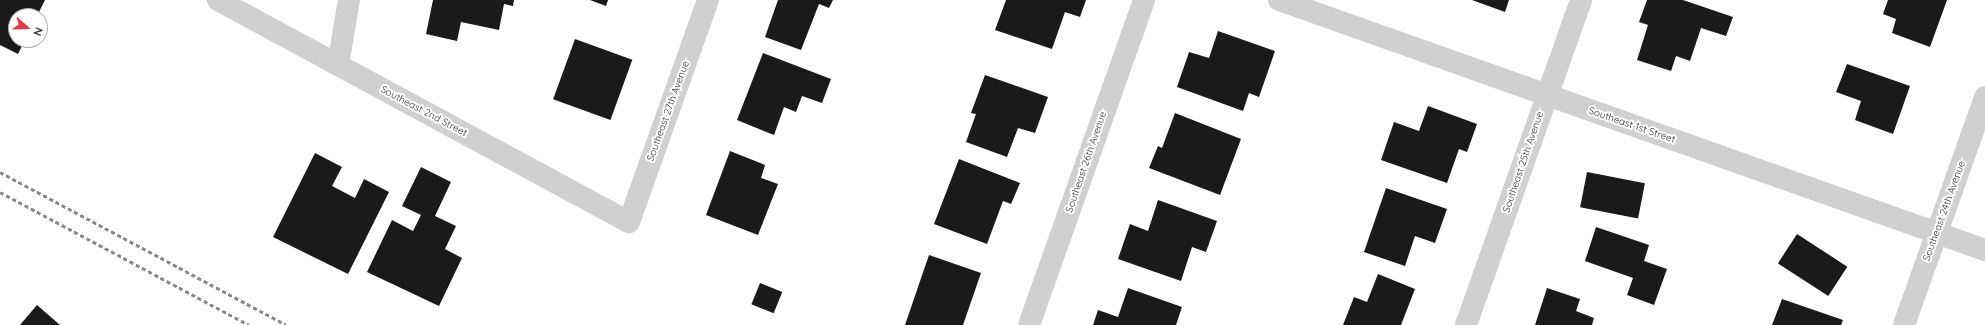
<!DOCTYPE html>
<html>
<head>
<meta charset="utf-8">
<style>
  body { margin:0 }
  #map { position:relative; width:1985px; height:325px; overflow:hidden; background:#fff; font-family:Quicksand,sans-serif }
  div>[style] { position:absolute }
  .building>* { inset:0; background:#1a1a1a; transform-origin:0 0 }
  .minor>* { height:22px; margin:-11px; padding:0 11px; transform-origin:11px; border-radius:11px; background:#d0d0d0 }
  .rail>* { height:3px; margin-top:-1.5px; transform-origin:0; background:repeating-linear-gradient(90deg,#888 0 4px,transparent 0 7px) }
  span { translate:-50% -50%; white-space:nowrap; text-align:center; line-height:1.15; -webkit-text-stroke:4px #fff; paint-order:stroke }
  .street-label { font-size:10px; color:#333 }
  .north { position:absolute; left:8px; top:8px; width:40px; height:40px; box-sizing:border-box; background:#fff; border:1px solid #adadad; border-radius:50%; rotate:110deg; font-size:11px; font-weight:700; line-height:16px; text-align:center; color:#333 }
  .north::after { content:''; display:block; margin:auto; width:14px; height:18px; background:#e63946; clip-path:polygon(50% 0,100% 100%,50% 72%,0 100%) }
</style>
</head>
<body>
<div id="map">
  <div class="building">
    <div style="clip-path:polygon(0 0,45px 0,37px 16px,16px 16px,16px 40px,25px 40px,18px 54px,0 45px)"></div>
    <div style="clip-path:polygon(433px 0,514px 0,513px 6px,504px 4px,499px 30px,461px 22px,457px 41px,426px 34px)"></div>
    <div style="clip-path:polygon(590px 0,608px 0,606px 6px)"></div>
    <div style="clip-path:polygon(778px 0,833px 0,829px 8px,819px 4px,801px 50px,765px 37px)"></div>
    <div style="clip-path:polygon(1006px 0,1086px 0,1080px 17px,1065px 12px,1052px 49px,995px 30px)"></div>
    <div style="clip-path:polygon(1472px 0,1509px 0,1505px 12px)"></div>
    <div style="clip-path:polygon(1647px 0,1683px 0,1733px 17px,1726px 36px,1701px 28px,1690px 61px,1676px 56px,1671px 71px,1637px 60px,1648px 25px,1639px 22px)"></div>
    <div style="clip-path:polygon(1888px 0,1947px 0,1930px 47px,1892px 33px,1896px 19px,1883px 14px)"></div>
    <div style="clip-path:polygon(1218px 31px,1275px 51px,1259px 97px,1249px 93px,1243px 111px,1177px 87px,1189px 52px,1209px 58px)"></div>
    <div style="left:575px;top:39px;width:61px;height:64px;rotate:20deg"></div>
    <div style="clip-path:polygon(763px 53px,831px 79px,822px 103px,802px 96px,796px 112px,784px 107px,774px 135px,737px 120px)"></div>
    <div style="clip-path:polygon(1847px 64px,1910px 86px,1893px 134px,1855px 120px,1861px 101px,1836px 92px)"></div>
    <div style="clip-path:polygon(985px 75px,1048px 97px,1035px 133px,1018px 128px,1007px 157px,966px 142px,976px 114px,971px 113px)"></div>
    <div style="clip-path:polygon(1428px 106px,1477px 124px,1467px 152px,1459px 149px,1447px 183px,1381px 160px,1394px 122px,1419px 131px)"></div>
    <div style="clip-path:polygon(1175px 113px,1241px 139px,1220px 195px,1149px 168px,1158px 146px,1162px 148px)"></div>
    <div style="clip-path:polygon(730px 151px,765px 165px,761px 178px,778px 184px,758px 235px,706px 215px)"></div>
    <div style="clip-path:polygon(315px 153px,342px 167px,332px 186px,355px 198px,364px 179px,389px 192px,348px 274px,273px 237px)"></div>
    <div style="clip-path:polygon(959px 159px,1020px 183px,1011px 204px,1003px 201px,987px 244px,934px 224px)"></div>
    <div style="clip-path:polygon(421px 167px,451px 182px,435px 216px,456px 226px,445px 249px,462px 258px,439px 306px,367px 272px,392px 220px,413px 231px,421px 215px,402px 206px)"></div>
    <div style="left:1587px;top:172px;width:59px;height:36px;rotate:11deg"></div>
    <div style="clip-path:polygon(1386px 188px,1447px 209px,1435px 243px,1415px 236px,1405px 266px,1364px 252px)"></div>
    <div style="clip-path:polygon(1158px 200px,1217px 221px,1206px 252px,1192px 247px,1181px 281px,1118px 259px,1130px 224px,1148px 231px)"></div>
    <div style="clip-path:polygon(1596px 227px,1649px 245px,1644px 261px,1667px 269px,1654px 305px,1627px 295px,1633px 278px,1585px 261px)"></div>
    <div style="left:1797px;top:234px;width:60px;height:35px;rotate:33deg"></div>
    <div style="clip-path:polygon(929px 255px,981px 273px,963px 325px,905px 325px)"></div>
    <div style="clip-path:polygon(1378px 274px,1415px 289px,1401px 325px,1343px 325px,1354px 297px,1367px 302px)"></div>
    <div style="left:760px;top:283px;width:24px;height:23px;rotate:22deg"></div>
    <div style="clip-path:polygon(1128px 288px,1182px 307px,1176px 325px,1093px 325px,1098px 310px,1118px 317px)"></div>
    <div style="clip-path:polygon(1547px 288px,1580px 299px,1576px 311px,1594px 318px,1592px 325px,1535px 325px)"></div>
    <div style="clip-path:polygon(1782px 299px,1843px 320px,1841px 325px,1772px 325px)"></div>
    <div style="clip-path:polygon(37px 305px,60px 325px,20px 325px)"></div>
  </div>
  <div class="minor">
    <div style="left:218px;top:0;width:467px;rotate:28.4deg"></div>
    <div style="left:629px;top:222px;width:236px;rotate:-70.4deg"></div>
    <div style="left:1279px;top:0;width:749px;rotate:19.5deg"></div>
    <div style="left:338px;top:65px;width:66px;rotate:-80.4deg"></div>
    <div style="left:1029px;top:325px;width:345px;rotate:-70.5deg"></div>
    <div style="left:1466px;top:325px;width:345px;rotate:-70.5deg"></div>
    <div style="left:1904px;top:325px;width:242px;rotate:-70.4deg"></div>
  </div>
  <div class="rail">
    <div style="left:0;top:172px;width:324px;rotate:28.1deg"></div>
    <div style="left:0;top:192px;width:282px;rotate:28.1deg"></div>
  </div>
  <div class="street-label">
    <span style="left:424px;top:111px;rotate:28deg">Southeast 2nd Street</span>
    <span style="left:668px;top:111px;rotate:-70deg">Southeast 27th Avenue</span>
    <span style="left:1632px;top:125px;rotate:19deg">Southeast 1st Street</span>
    <span style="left:1086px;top:162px;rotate:-71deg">Southeast 26th Avenue</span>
    <span style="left:1523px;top:162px;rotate:-71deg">Southeast 25th Avenue</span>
    <span style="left:1944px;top:211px;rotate:-70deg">Southeast 24th Avenue</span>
  </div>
  <div class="north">N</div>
</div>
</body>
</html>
